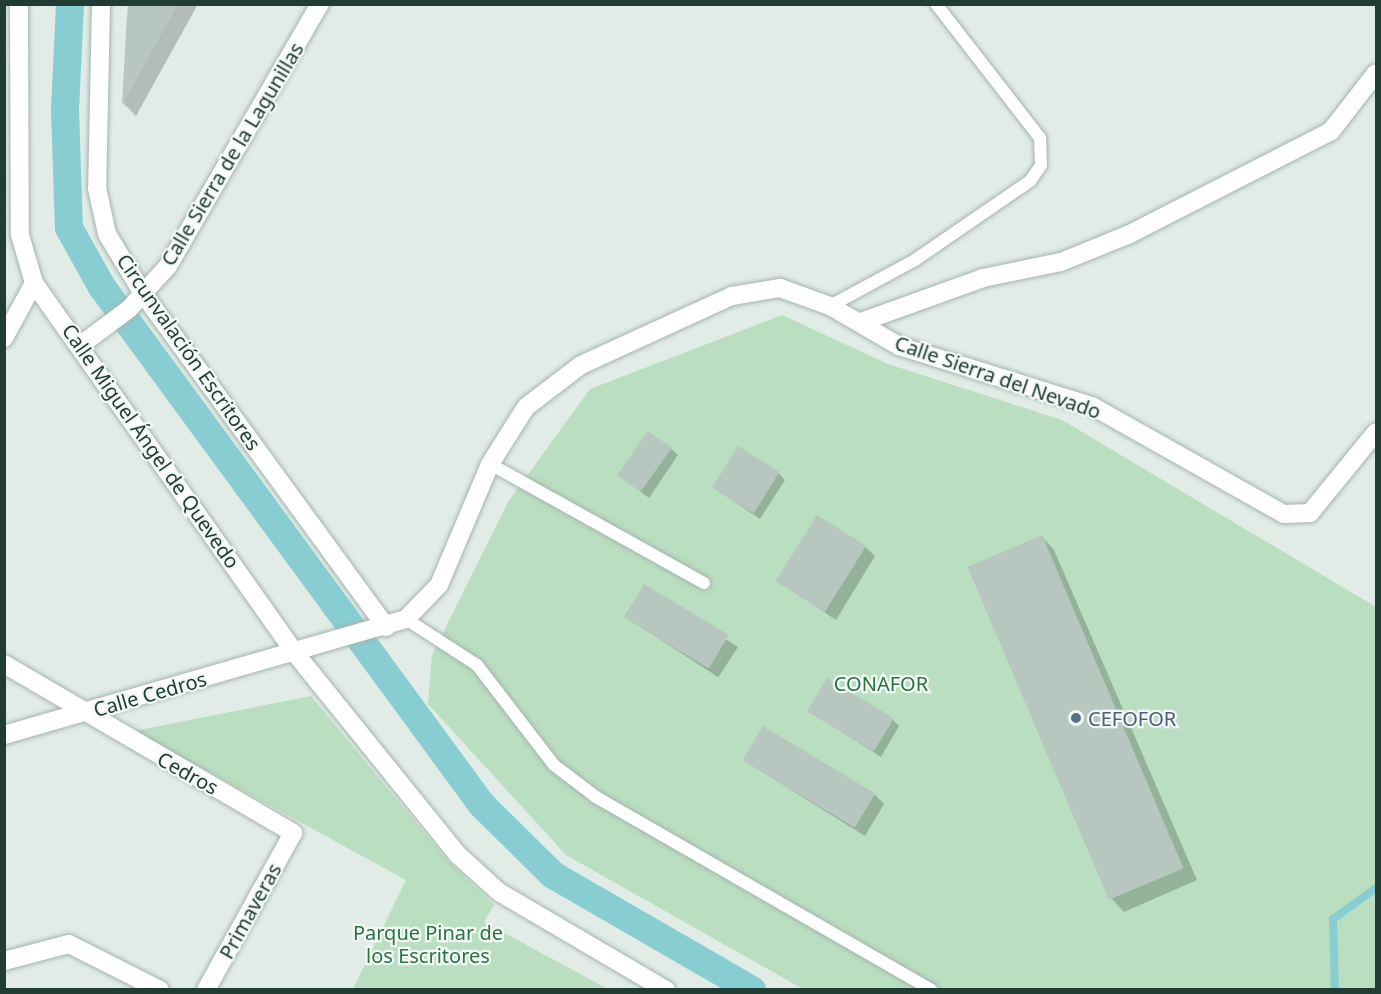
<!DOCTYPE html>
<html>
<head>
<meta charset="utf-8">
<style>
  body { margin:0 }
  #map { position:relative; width:1381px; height:994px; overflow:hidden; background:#e1ece6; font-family:"Noto Sans",sans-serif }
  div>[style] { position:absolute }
  .green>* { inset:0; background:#badec0 }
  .shadow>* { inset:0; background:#0003; transform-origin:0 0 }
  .stream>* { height:8px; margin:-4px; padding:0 4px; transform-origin:4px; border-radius:4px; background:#88cdd2 }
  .canal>* { height:28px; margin:-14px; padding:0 14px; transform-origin:14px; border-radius:14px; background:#88cdd2 }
  .building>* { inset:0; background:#b7c7bf; transform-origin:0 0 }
  .roads { filter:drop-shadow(0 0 2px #a4b4ad) drop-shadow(0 0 2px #a4b4ad) }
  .lane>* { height:12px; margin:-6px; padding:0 6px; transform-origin:6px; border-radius:6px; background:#fff }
  .street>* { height:18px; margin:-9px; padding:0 9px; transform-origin:9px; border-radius:9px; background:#fff }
  .dots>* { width:16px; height:16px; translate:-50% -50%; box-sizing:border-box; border:3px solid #f2f8f5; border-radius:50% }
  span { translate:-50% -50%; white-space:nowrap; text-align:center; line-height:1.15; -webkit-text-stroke:4.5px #f2f8f5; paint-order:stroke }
  .street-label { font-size:20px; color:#213d33 }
  .park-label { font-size:20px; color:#2b7441 }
  .service-label { font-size:20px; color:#4e5e75 }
  .left { translate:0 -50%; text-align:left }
  .frame { position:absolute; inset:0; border:6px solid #213d33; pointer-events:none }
</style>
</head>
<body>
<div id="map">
  <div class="green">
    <div style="clip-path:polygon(782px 315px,888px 364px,1062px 420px,1376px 607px,1376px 989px,803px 989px,566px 855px,428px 704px,432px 655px,508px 502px,590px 389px)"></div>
    <div style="clip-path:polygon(311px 696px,446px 859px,494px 905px,484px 922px,608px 989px,353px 989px,406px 880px,134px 731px)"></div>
  </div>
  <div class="shadow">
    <div style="clip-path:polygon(130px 4px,198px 4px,136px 116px,124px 104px)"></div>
    <div style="clip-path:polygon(671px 449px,678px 455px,649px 498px,620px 476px)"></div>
    <div style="clip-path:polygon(779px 474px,785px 480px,760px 519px,714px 488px)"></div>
    <div style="clip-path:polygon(1042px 537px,1054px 550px,1197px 880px,1124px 912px,1112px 899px)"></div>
    <div style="clip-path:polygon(865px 547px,875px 556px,836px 620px,778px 581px)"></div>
    <div style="left:644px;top:586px;width:112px;height:36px;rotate:33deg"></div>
    <div style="clip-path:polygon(809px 711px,893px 720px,899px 726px,881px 757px)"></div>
    <div style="clip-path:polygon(745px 761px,875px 795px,884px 804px,865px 836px)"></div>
  </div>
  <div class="stream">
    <div style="left:1335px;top:990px;width:71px;rotate:-91.6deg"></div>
    <div style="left:1333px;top:919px;width:53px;rotate:-35.8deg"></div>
  </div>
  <div class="canal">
    <div style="left:70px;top:4px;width:106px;rotate:92.7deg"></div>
    <div style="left:65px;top:110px;width:118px;rotate:88.1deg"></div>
    <div style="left:69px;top:228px;width:68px;rotate:60.8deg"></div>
    <div style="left:102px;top:287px;width:642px;rotate:53.74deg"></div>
    <div style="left:482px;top:805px;width:100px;rotate:44.6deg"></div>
    <div style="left:553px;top:875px;width:230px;rotate:30deg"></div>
  </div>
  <div class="building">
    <div style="clip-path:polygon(128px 4px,178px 4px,122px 105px,126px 31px)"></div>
    <div style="left:648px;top:431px;width:29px;height:54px;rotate:35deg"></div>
    <div style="left:738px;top:446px;width:49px;height:49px;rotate:32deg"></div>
    <div style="left:817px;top:515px;width:58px;height:78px;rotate:32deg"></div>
    <div style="left:1042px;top:535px;width:362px;height:81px;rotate:67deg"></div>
    <div style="left:644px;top:584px;width:99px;height:39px;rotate:31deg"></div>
    <div style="left:827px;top:678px;width:78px;height:39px;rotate:31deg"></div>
    <div style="left:763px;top:726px;width:131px;height:40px;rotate:31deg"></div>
  </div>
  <div class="roads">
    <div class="lane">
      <div style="left:830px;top:306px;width:97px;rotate:-28.4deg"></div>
      <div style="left:915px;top:260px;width:140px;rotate:-34.5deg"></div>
      <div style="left:1030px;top:181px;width:19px;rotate:-55deg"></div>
      <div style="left:1041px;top:165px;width:27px;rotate:-92deg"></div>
      <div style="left:1040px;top:138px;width:170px;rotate:-127.8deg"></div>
      <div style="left:490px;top:464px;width:245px;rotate:29.1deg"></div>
      <div style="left:406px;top:619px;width:85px;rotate:32.9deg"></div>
      <div style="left:477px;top:665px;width:126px;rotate:52.4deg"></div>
      <div style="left:554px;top:765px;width:53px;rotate:37.3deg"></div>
      <div style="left:596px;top:797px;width:387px;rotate:29.9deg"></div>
    </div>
    <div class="street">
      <div style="left:19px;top:4px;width:231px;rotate:89.8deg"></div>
      <div style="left:20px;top:235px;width:50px;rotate:73.7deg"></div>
      <div style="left:34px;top:283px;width:453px;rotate:54.8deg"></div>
      <div style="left:295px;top:653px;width:260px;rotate:51.1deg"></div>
      <div style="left:458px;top:855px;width:55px;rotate:42.1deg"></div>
      <div style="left:499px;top:892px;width:194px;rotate:30.4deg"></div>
      <div style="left:101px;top:4px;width:184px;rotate:91.2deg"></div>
      <div style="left:97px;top:188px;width:47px;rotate:77.7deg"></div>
      <div style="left:107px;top:234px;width:71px;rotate:58.8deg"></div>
      <div style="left:144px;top:295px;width:411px;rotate:53.9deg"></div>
      <div style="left:861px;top:322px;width:130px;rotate:-19.8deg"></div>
      <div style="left:983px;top:278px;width:80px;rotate:-11.6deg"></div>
      <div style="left:1061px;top:262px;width:74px;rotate:-22.1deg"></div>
      <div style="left:1130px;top:234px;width:226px;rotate:-27.1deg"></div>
      <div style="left:1331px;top:131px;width:73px;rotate:-52.2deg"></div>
      <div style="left:4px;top:338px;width:63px;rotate:-61.4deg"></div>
      <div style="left:82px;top:344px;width:59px;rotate:-36.7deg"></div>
      <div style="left:129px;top:309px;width:58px;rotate:-47.8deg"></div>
      <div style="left:168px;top:266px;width:303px;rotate:-59.9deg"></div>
      <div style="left:4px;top:664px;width:335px;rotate:30.3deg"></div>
      <div style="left:293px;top:833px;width:179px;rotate:119deg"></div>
      <div style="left:4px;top:735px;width:418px;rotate:-16.1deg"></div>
      <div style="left:406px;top:619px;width:47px;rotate:-45.9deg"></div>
      <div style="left:439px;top:585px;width:131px;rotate:-67.1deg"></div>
      <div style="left:490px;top:464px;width:67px;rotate:-57.7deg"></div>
      <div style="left:526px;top:407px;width:69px;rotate:-37.4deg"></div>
      <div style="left:581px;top:365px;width:166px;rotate:-24.6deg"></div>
      <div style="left:732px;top:296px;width:49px;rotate:-9.5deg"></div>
      <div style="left:780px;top:288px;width:53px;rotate:19.8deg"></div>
      <div style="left:830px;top:306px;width:80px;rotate:30.1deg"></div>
      <div style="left:899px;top:346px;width:202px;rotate:17.3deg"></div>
      <div style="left:1092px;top:406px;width:220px;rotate:29.4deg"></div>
      <div style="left:1284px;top:514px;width:26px;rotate:-2deg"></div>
      <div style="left:1310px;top:513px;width:104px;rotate:-50.8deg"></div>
      <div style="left:4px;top:961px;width:67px;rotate:-14.7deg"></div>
      <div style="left:69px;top:944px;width:102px;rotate:26.8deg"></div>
    </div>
  </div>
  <div class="dots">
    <div style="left:1076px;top:718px;background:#5c6f8a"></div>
  </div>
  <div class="street-label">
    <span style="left:232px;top:154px;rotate:-59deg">Calle Sierra de la Lagunillas</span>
    <span style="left:189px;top:352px;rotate:55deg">Circunvalación Escritores</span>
    <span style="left:998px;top:377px;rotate:19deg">Calle Sierra del Nevado</span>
    <span style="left:151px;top:446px;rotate:55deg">Calle Miguel Ángel de Quevedo</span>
    <span style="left:150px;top:694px;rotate:-16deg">Calle Cedros</span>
    <span style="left:188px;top:773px;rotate:29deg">Cedros</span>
    <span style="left:250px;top:911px;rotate:-61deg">Primaveras</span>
  </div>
  <div class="park-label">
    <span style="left:881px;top:683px">CONAFOR</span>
    <span style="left:428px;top:944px">Parque Pinar de<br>los Escritores</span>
  </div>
  <div class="service-label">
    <span class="left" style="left:1088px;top:718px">CEFOFOR</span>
  </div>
  <div class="frame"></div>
</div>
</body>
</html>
